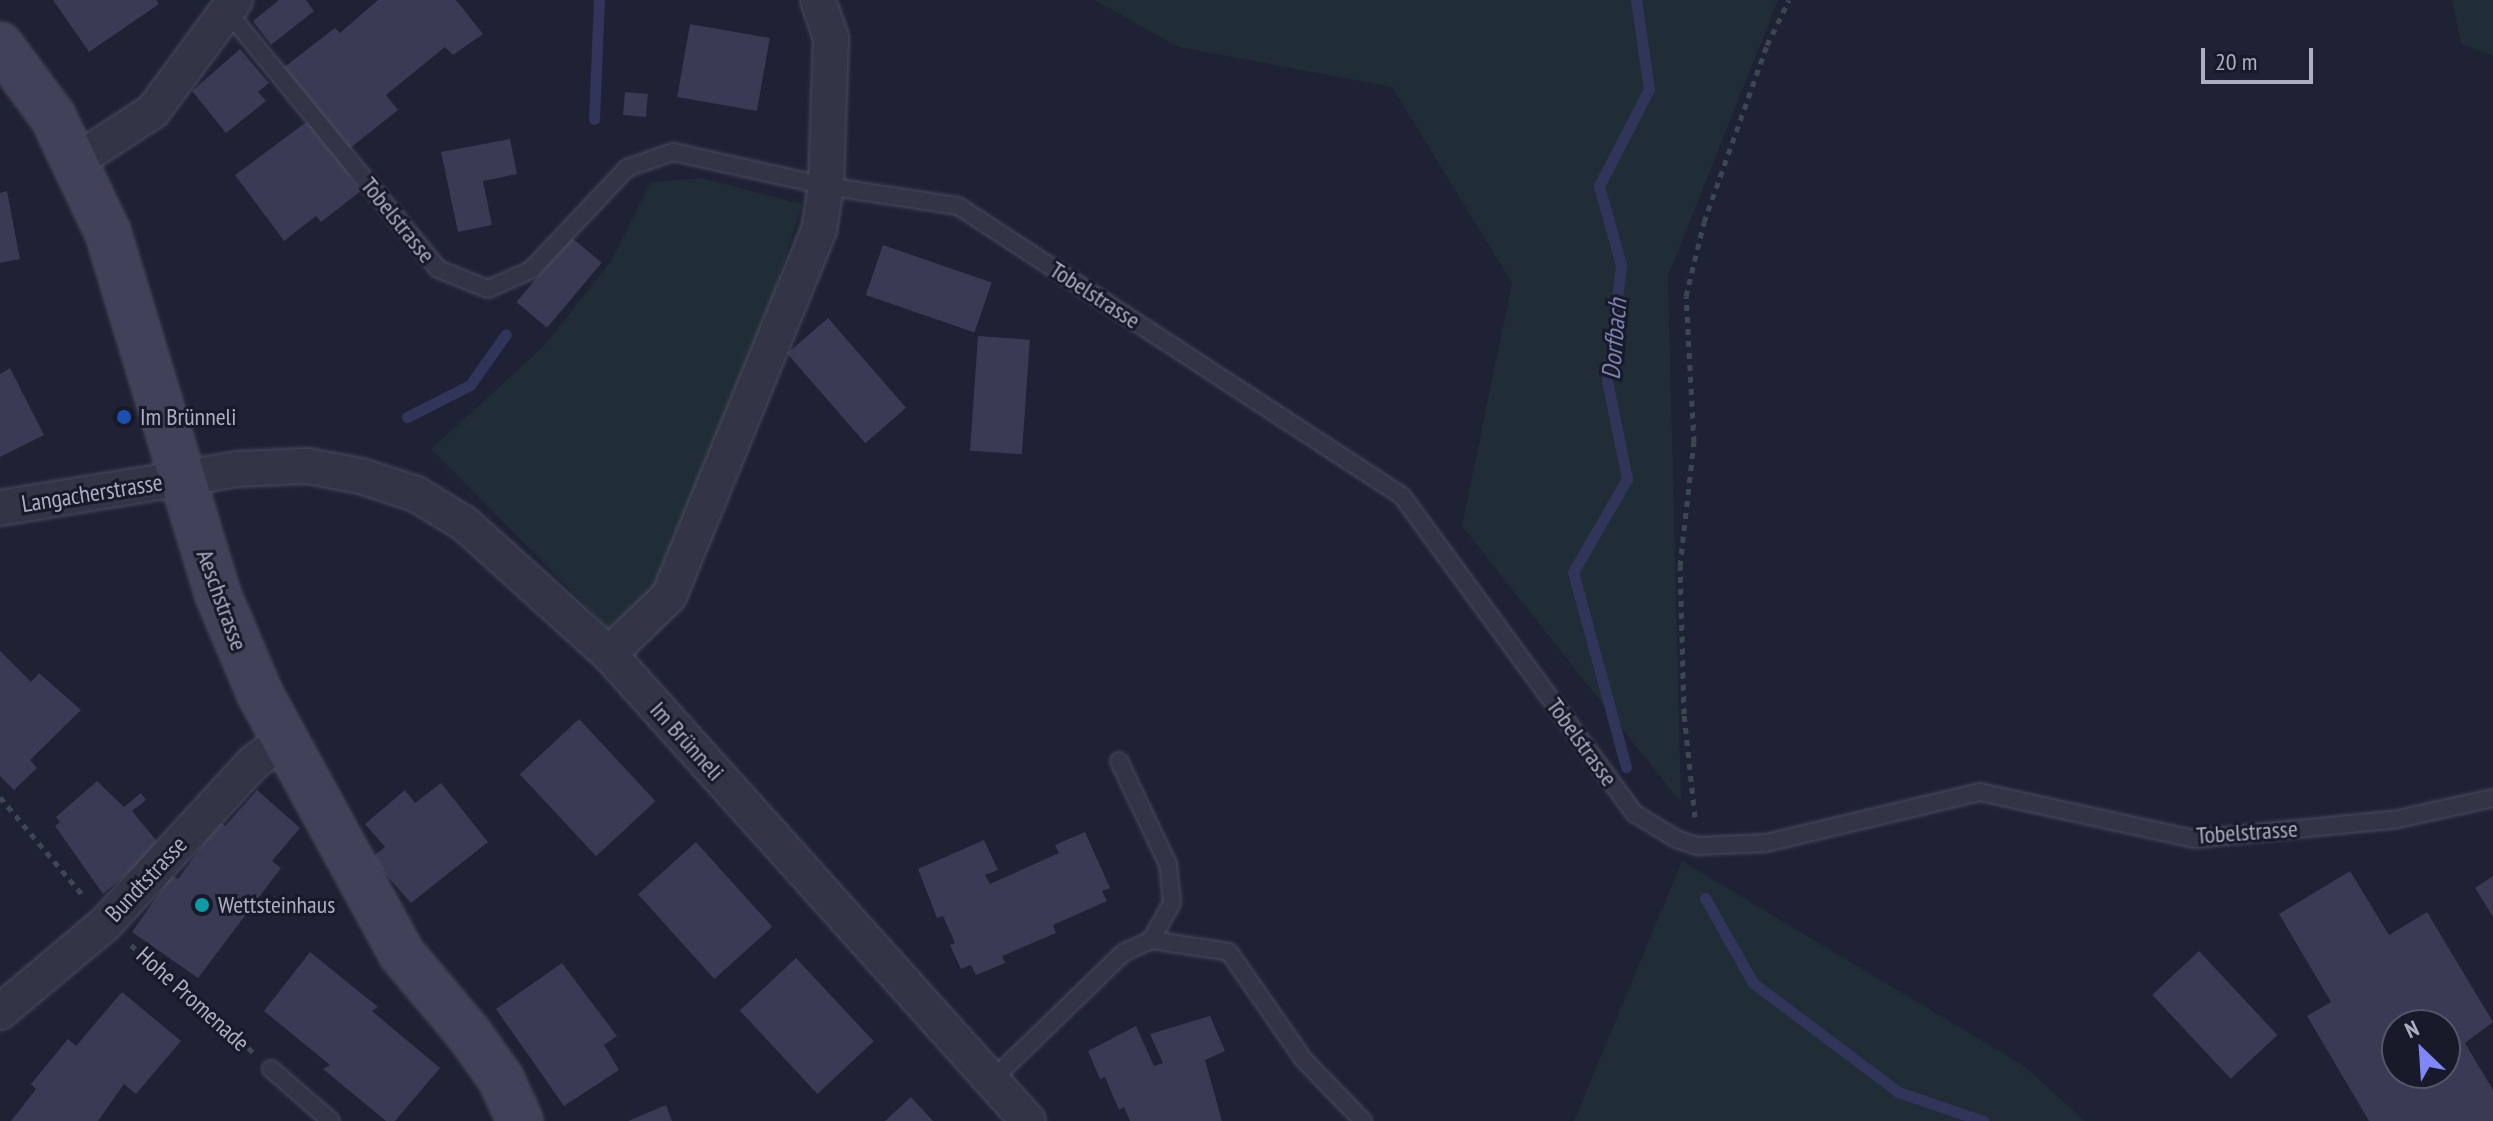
<!DOCTYPE html>
<html>
<head>
<meta charset="utf-8">
<style>
  body { margin:0 }
  #map { position:relative; width:2493px; height:1121px; overflow:hidden; background:#1f2135; font-family:"PT Sans Narrow",sans-serif }
  div>[style] { position:absolute }
  .green>* { inset:0; background:#212d36 }
  .stream>* { height:11px; margin:-5.5px; padding:0 5.5px; transform-origin:5.5px; border-radius:5.5px; background:#32355a }
  .building>* { inset:0; background:#383b53; transform-origin:0 0 }
  .path>* { height:5px; margin-top:-2.5px; transform-origin:0; background:repeating-linear-gradient(90deg,#3c4851 0 6px,transparent 0 12px) }
  .roads { filter:drop-shadow(0 0 2px #4a4c5e) drop-shadow(0 0 2px #4a4c5e) }
  .service>* { height:16px; margin:-8px; padding:0 8px; transform-origin:8px; border-radius:8px; background:#333446 }
  .minor>* { height:34px; margin:-17px; padding:0 17px; transform-origin:17px; border-radius:17px; background:#333446 }
  .secondary>* { height:44px; margin:-22px; padding:0 22px; transform-origin:22px; border-radius:22px; background:#414259 }
  .dots>* { width:22px; height:22px; translate:-50% -50%; box-sizing:border-box; border:4px solid #181a2a; border-radius:50% }
  span { translate:-50% -50%; white-space:nowrap; text-align:center; line-height:1.15; -webkit-text-stroke:6px #181a2a; paint-order:stroke }
  .street-label { font-size:24px; color:#adaec3 }
  .poi-label { font-size:24px; color:#adaec3 }
  .left { translate:0 -50%; text-align:left }
  .water-label { font-size:26px; color:#7d81b0; font-style:italic }
  .north { position:absolute; left:2381px; top:1009px; width:80px; height:80px; box-sizing:border-box; background:#181a2a; border:2px solid #545567; border-radius:50%; rotate:335deg; font-size:22px; font-weight:700; line-height:32px; text-align:center; color:#adaec3 }
  .north::after { content:''; display:block; margin:auto; width:28px; height:36px; background:#7f86f5; clip-path:polygon(50% 0,100% 100%,50% 72%,0 100%) }
  .scale { position:absolute; left:2201px; top:48px; width:112px; height:36px; box-sizing:border-box; border:4px solid #adaec3; border-top:0; padding-left:10px; font-size:24px; line-height:28px; white-space:nowrap; color:#adaec3; -webkit-text-stroke:6px #181a2a; paint-order:stroke }
</style>
</head>
<body>
<div id="map">
  <div class="green">
    <div style="clip-path:polygon(1095px 0,1778px 0,1668px 276px,1681px 803px,1462px 526px,1512px 283px,1392px 87px,1178px 47px)"></div>
    <div style="clip-path:polygon(2452px 0,2493px 0,2493px 56px,2461px 44px)"></div>
    <div style="clip-path:polygon(701px 178px,802px 204px,746px 385px,671px 584px,612px 632px,431px 449px,544px 346px,611px 261px,651px 182px)"></div>
    <div style="clip-path:polygon(1682px 861px,2024px 1066px,2085px 1121px,1574px 1121px)"></div>
  </div>
  <div class="stream">
    <div style="left:594px;top:119px;width:119px;rotate:-87.6deg"></div>
    <div style="left:407px;top:417px;width:71px;rotate:-26.9deg"></div>
    <div style="left:470px;top:385px;width:62px;rotate:-54.8deg"></div>
    <div style="left:1626px;top:767px;width:202px;rotate:-105.2deg"></div>
    <div style="left:1573px;top:572px;width:108px;rotate:-59.9deg"></div>
    <div style="left:1627px;top:479px;width:100px;rotate:-101.5deg"></div>
    <div style="left:1607px;top:381px;width:117px;rotate:-83.1deg"></div>
    <div style="left:1621px;top:265px;width:82px;rotate:-105.6deg"></div>
    <div style="left:1599px;top:186px;width:109px;rotate:-62.7deg"></div>
    <div style="left:1649px;top:89px;width:90px;rotate:-98.3deg"></div>
    <div style="left:1705px;top:898px;width:98px;rotate:60.5deg"></div>
    <div style="left:1753px;top:983px;width:181px;rotate:36.9deg"></div>
    <div style="left:1898px;top:1092px;width:90px;rotate:18.8deg"></div>
  </div>
  <div class="building">
    <div style="clip-path:polygon(53px 0,156px 0,159px 4px,89px 52px)"></div>
    <div style="clip-path:polygon(279px 0,306px 0,314px 11px,271px 45px,253px 21px)"></div>
    <div style="clip-path:polygon(378px 0,456px 0,483px 34px,453px 55px,445px 47px,386px 95px,398px 110px,349px 149px,283px 68px,335px 28px,340px 33px)"></div>
    <div style="left:690px;top:24px;width:81px;height:74px;rotate:10deg"></div>
    <div style="clip-path:polygon(240px 49px,269px 83px,258px 92px,266px 101px,226px 133px,192px 91px)"></div>
    <div style="left:625px;top:92px;width:23px;height:23px;rotate:5deg"></div>
    <div style="clip-path:polygon(309px 120px,361px 191px,321px 222px,316px 216px,284px 241px,235px 175px)"></div>
    <div style="clip-path:polygon(510px 139px,517px 174px,483px 181px,492px 225px,458px 232px,441px 152px)"></div>
    <div style="clip-path:polygon(7px 191px,20px 259px,0 263px,0 193px)"></div>
    <div style="left:571px;top:237px;width:40px;height:85px;rotate:40deg"></div>
    <div style="left:883px;top:245px;width:115px;height:53px;rotate:19deg"></div>
    <div style="left:828px;top:318px;width:119px;height:54px;rotate:49deg"></div>
    <div style="left:978px;top:336px;width:52px;height:115px;rotate:4deg"></div>
    <div style="clip-path:polygon(10px 368px,44px 435px,0 457px,0 374px)"></div>
    <div style="clip-path:polygon(0 651px,31px 682px,39px 673px,81px 710px,30px 760px,37px 768px,14px 790px,0 776px)"></div>
    <div style="left:579px;top:719px;width:112px;height:81px;rotate:47deg"></div>
    <div style="clip-path:polygon(97px 781px,124px 807px,141px 793px,146px 800px,132px 811px,160px 845px,103px 894px,55px 826px,60px 822px,56px 817px)"></div>
    <div style="clip-path:polygon(441px 783px,488px 842px,411px 903px,371px 858px,385px 847px,365px 824px,405px 790px,415px 803px)"></div>
    <div style="clip-path:polygon(257px 790px,300px 828px,272px 861px,281px 868px,198px 978px,132px 932px,172px 875px,178px 879px,220px 821px,225px 826px)"></div>
    <div style="clip-path:polygon(1085px 832px,1110px 888px,1102px 891px,1107px 901px,1053px 925px,1056px 933px,1002px 956px,1005px 963px,976px 975px,971px 965px,961px 969px,950px 945px,955px 943px,943px 916px,937px 918px,918px 869px,984px 840px,998px 870px,985px 875px,990px 884px,1059px 853px,1055px 845px)"></div>
    <div style="left:696px;top:842px;width:114px;height:78px;rotate:48deg"></div>
    <div style="clip-path:polygon(evenodd,2350px 871px,2389px 935px,2427px 912px,2493px 1022px,2465px 1043px,2493px 1090px,2493px 1121px,2369px 1121px,2307px 1016px,2331px 1002px,2279px 914px,2350px 871px,2397px 1025px,2445px 1025px,2445px 1073px,2397px 1073px,2397px 1025px)"></div>
    <div style="clip-path:polygon(2493px 876px,2493px 917px,2475px 888px)"></div>
    <div style="left:2199px;top:951px;width:115px;height:64px;rotate:47deg"></div>
    <div style="clip-path:polygon(310px 952px,378px 1007px,372px 1011px,440px 1068px,395px 1121px,386px 1121px,323px 1069px,330px 1065px,264px 1011px)"></div>
    <div style="left:796px;top:958px;width:114px;height:77px;rotate:47deg"></div>
    <div style="clip-path:polygon(562px 963px,617px 1036px,604px 1045px,619px 1070px,564px 1106px,496px 1009px)"></div>
    <div style="clip-path:polygon(122px 992px,181px 1041px,136px 1094px,124px 1084px,98px 1121px,11px 1121px,36px 1089px,31px 1084px,68px 1039px,76px 1046px)"></div>
    <div style="clip-path:polygon(1210px 1016px,1225px 1051px,1205px 1060px,1222px 1121px,1130px 1121px,1124px 1107px,1119px 1110px,1105px 1077px,1100px 1079px,1088px 1051px,1136px 1026px,1154px 1066px,1163px 1063px,1150px 1034px)"></div>
    <div style="clip-path:polygon(911px 1097px,933px 1121px,885px 1121px)"></div>
    <div style="clip-path:polygon(666px 1105px,672px 1121px,628px 1121px)"></div>
  </div>
  <div class="path">
    <div style="left:0;top:797px;width:132px;rotate:49.9deg"></div>
    <div style="left:1695px;top:817px;width:104px;rotate:-96.1deg"></div>
    <div style="left:1684px;top:714px;width:148px;rotate:-91.5deg"></div>
    <div style="left:1680px;top:566px;width:125px;rotate:-83.6deg"></div>
    <div style="left:1694px;top:442px;width:146px;rotate:-93.1deg"></div>
    <div style="left:1686px;top:296px;width:76px;rotate:-76.3deg"></div>
    <div style="left:1704px;top:222px;width:188px;rotate:-70.4deg"></div>
    <div style="left:1767px;top:45px;width:50px;rotate:-63.9deg"></div>
    <div style="left:131px;top:945px;width:162px;rotate:41.3deg"></div>
  </div>
  <div class="roads">
    <div class="service">
      <div style="left:227px;top:11px;width:333px;rotate:50.7deg"></div>
      <div style="left:438px;top:269px;width:54px;rotate:21.8deg"></div>
      <div style="left:488px;top:289px;width:47px;rotate:-23.8deg"></div>
      <div style="left:531px;top:270px;width:140px;rotate:-46.7deg"></div>
      <div style="left:627px;top:168px;width:49px;rotate:-19.2deg"></div>
      <div style="left:673px;top:152px;width:157px;rotate:12.5deg"></div>
      <div style="left:826px;top:186px;width:134px;rotate:8.6deg"></div>
      <div style="left:958px;top:206px;width:530px;rotate:33.15deg"></div>
      <div style="left:1402px;top:496px;width:393px;rotate:53.8deg"></div>
      <div style="left:1634px;top:813px;width:49px;rotate:31.8deg"></div>
      <div style="left:1676px;top:839px;width:23px;rotate:18deg"></div>
      <div style="left:1698px;top:846px;width:68px;rotate:-2.5deg"></div>
      <div style="left:1766px;top:843px;width:220px;rotate:-13.4deg"></div>
      <div style="left:1980px;top:792px;width:219px;rotate:12.4deg"></div>
      <div style="left:2194px;top:839px;width:200px;rotate:-5.5deg"></div>
      <div style="left:2393px;top:820px;width:102px;rotate:-12.4deg"></div>
      <div style="left:1119px;top:761px;width:114px;rotate:64.6deg"></div>
      <div style="left:1168px;top:864px;width:39px;rotate:84deg"></div>
      <div style="left:1172px;top:903px;width:43px;rotate:119.6deg"></div>
      <div style="left:271px;top:1069px;width:79px;rotate:40.9deg"></div>
      <div style="left:991px;top:1081px;width:184px;rotate:-44.1deg"></div>
      <div style="left:1123px;top:953px;width:31px;rotate:-25deg"></div>
      <div style="left:1151px;top:940px;width:79px;rotate:8.7deg"></div>
      <div style="left:1229px;top:952px;width:131px;rotate:55.2deg"></div>
      <div style="left:1304px;top:1060px;width:85px;rotate:46deg"></div>
    </div>
    <div class="minor">
      <div style="left:78px;top:160px;width:90px;rotate:-33.2deg"></div>
      <div style="left:153px;top:111px;width:138px;rotate:-53.5deg"></div>
      <div style="left:0;top:508px;width:240px;rotate:-9.3deg"></div>
      <div style="left:237px;top:469px;width:70px;rotate:-2.5deg"></div>
      <div style="left:307px;top:466px;width:55px;rotate:10.5deg"></div>
      <div style="left:361px;top:476px;width:58px;rotate:18.1deg"></div>
      <div style="left:416px;top:494px;width:57px;rotate:31.5deg"></div>
      <div style="left:465px;top:524px;width:194px;rotate:42.1deg"></div>
      <div style="left:609px;top:654px;width:627px;rotate:48.1deg"></div>
      <div style="left:609px;top:654px;width:83px;rotate:-44deg"></div>
      <div style="left:669px;top:596px;width:396px;rotate:-67.7deg"></div>
      <div style="left:819px;top:230px;width:45px;rotate:-81deg"></div>
      <div style="left:826px;top:186px;width:148px;rotate:-88.1deg"></div>
      <div style="left:831px;top:38px;width:40px;rotate:-108.9deg"></div>
      <div style="left:0;top:1012px;width:138px;rotate:-40deg"></div>
      <div style="left:106px;top:923px;width:217px;rotate:-47.4deg"></div>
      <div style="left:253px;top:763px;width:40px;rotate:-37deg"></div>
    </div>
    <div class="secondary">
      <div style="left:0;top:45px;width:89px;rotate:53.6deg"></div>
      <div style="left:53px;top:117px;width:128px;rotate:64.6deg"></div>
      <div style="left:108px;top:233px;width:378px;rotate:73.1deg"></div>
      <div style="left:218px;top:595px;width:108px;rotate:67deg"></div>
      <div style="left:260px;top:694px;width:295px;rotate:61.4deg"></div>
      <div style="left:401px;top:953px;width:106px;rotate:50deg"></div>
      <div style="left:469px;top:1034px;width:55px;rotate:54.6deg"></div>
      <div style="left:501px;top:1079px;width:46px;rotate:65.7deg"></div>
    </div>
  </div>
  <div class="dots">
    <div style="left:124px;top:417px;background:#1a4fb4"></div>
    <div style="left:202px;top:905px;background:#0f9aa8"></div>
  </div>
  <div class="street-label">
    <span style="left:398px;top:220px;rotate:51deg">Tobelstrasse</span>
    <span style="left:1095px;top:295px;rotate:33deg">Tobelstrasse</span>
    <span style="left:92px;top:493px;rotate:-9deg">Langacherstrasse</span>
    <span style="left:222px;top:600px;rotate:70deg">Aeschstrasse</span>
    <span style="left:687px;top:741px;rotate:48deg">Im Brünneli</span>
    <span style="left:1582px;top:742px;rotate:54deg">Tobelstrasse</span>
    <span style="left:2247px;top:832px;rotate:-4deg">Tobelstrasse</span>
    <span style="left:146px;top:879px;rotate:-47deg">Bundtstrasse</span>
    <span style="left:193px;top:999px;rotate:42deg">Hohe Promenade</span>
  </div>
  <div class="poi-label">
    <span class="left" style="left:140px;top:417px">Im Brünneli</span>
    <span class="left" style="left:218px;top:905px">Wettsteinhaus</span>
  </div>
  <div class="water-label">
    <span style="left:1614px;top:339px;rotate:-85deg">Dorfbach</span>
  </div>
  <div class="north">N</div>
  <div class="scale">20 m</div>
</div>
</body>
</html>
